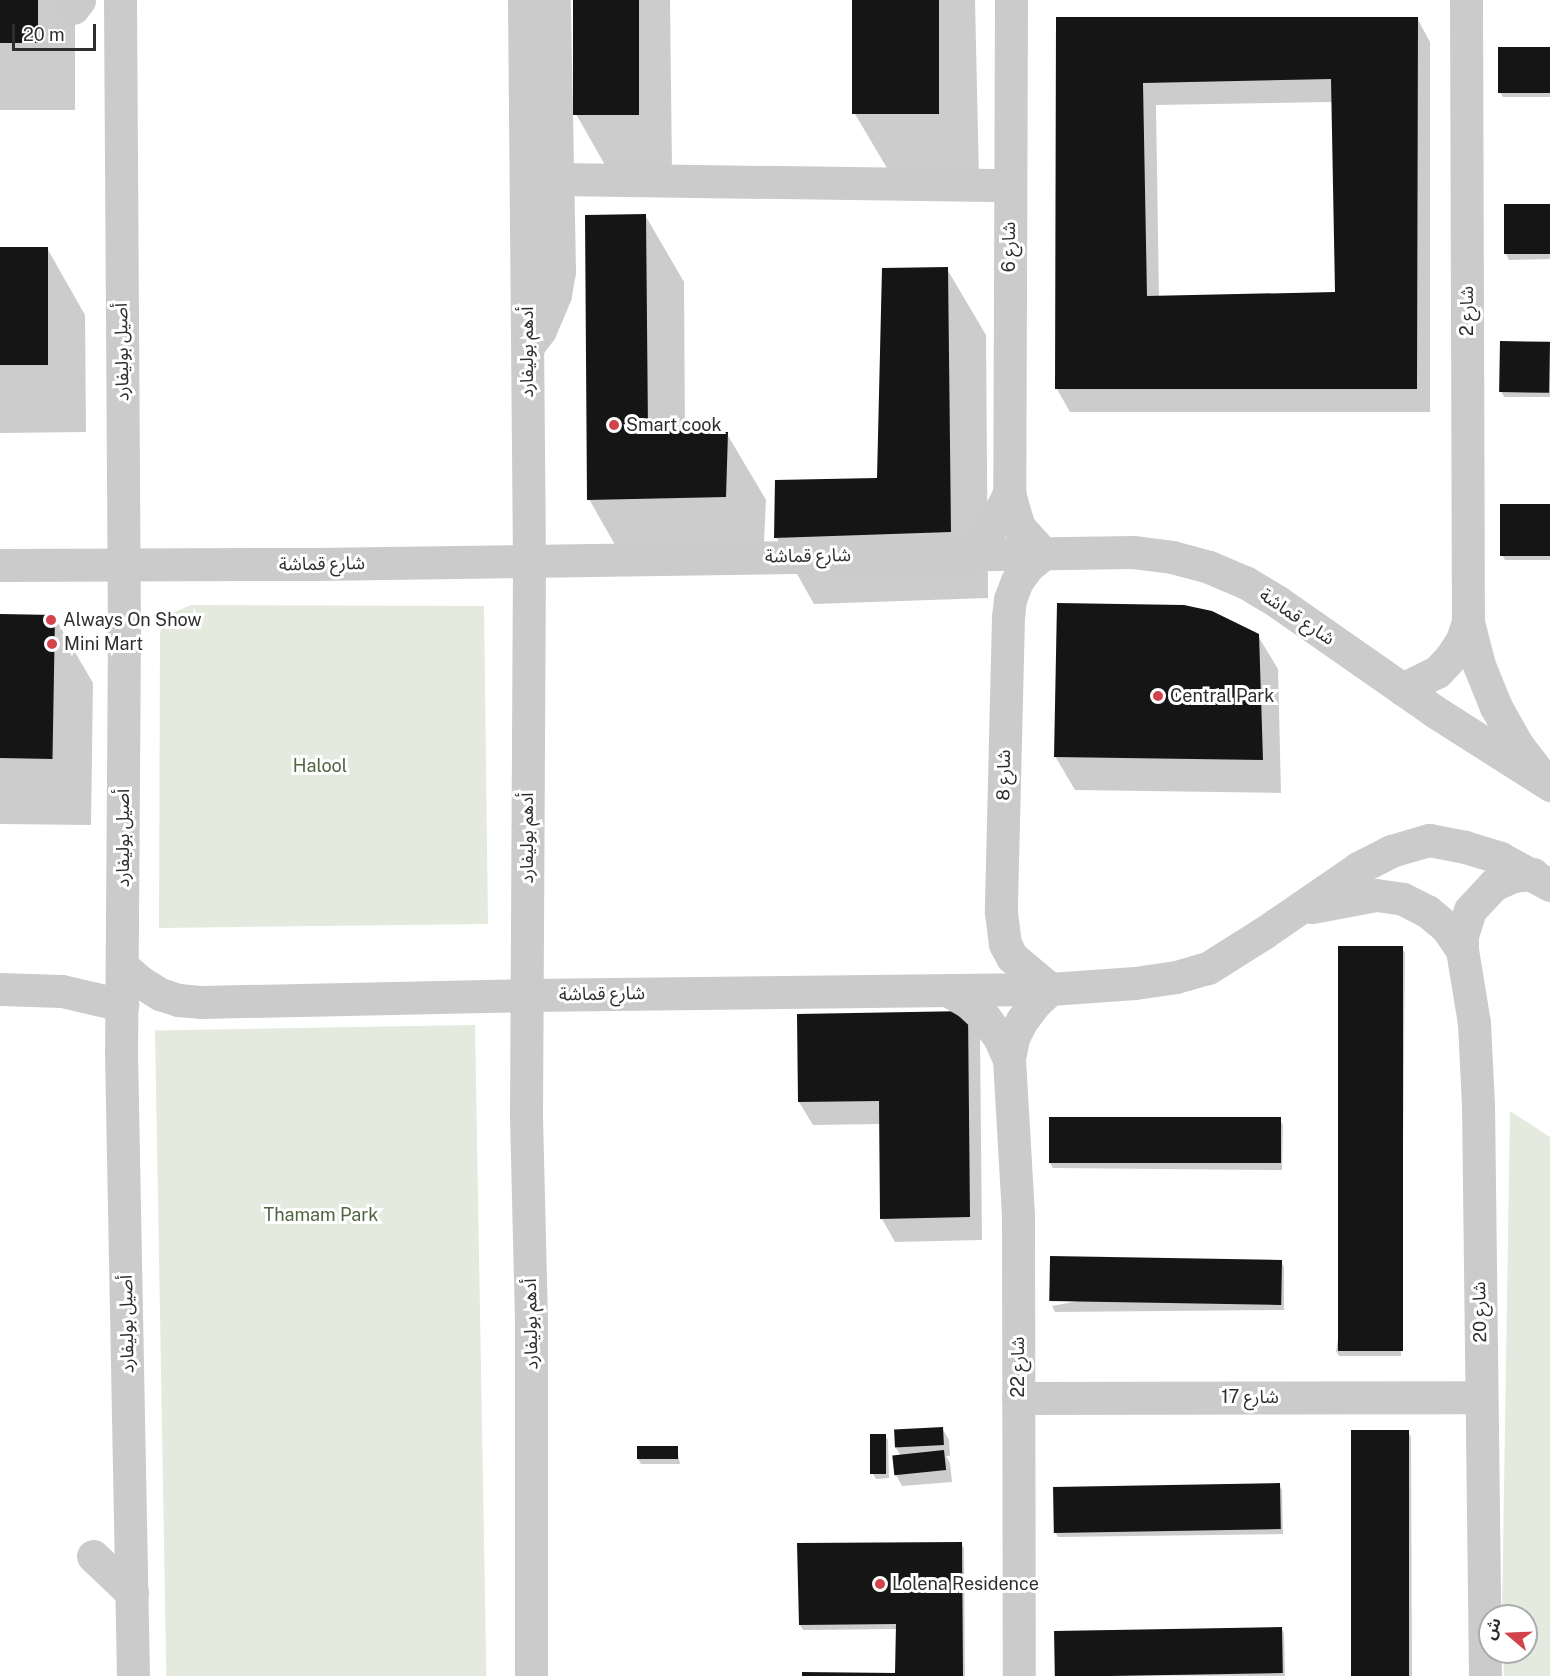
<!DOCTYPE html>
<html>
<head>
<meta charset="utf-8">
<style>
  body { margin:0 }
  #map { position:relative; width:1550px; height:1676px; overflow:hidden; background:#fff; font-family:"Public Sans","Noto Sans Arabic",sans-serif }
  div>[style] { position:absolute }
  .green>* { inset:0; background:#e4eadd; transform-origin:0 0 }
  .shadow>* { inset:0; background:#0003; transform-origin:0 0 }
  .building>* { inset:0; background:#151515; transform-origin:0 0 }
  .minor>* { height:33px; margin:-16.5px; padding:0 16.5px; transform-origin:16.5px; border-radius:16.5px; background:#cbcbcb }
  .dots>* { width:16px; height:16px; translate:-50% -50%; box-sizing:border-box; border:3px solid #fff; border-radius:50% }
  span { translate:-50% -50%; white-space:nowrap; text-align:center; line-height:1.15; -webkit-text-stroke:6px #fff; paint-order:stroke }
  .street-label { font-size:18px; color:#2e2e2e }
  .poi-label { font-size:18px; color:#2e2e2e }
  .left { translate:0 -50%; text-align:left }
  .park-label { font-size:18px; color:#516540 }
  .north { position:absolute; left:1478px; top:1604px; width:60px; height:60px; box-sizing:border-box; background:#fff; border:2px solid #ababab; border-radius:50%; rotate:289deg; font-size:16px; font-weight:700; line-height:24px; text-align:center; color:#2e2e2e }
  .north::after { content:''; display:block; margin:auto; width:21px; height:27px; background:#d2434c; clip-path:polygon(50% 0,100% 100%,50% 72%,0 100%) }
  .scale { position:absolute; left:12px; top:24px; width:84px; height:27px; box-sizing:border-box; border:3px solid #2e2e2e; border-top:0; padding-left:8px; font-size:18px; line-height:21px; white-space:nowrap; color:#2e2e2e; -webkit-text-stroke:4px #fff; paint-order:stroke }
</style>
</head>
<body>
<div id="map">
  <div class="green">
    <div style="clip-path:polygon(191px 605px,484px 606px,488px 924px,159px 928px,160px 632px,170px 614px)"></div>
    <div style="left:475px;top:1025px;width:651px;height:320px;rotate:89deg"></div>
    <div style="clip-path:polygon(1510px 1111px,1550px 1137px,1550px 1676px,1504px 1676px,1503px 1652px,1526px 1652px,1526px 1616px,1502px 1616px)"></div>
  </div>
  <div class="shadow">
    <div style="left:0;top:0;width:75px;height:110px"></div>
    <div style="clip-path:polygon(575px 0,670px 0,672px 171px,609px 172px,576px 114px)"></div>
    <div style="clip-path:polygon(853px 0,975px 0,979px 178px,894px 180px,855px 114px)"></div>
    <div style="clip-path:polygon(evenodd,1417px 18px,1430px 42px,1430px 412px,1070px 412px,1057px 389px,1058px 19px,1417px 18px,1333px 102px,1336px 293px,1159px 298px,1156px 105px,1333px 102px)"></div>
    <div style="clip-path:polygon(1550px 48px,1550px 97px,1503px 97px,1500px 92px)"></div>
    <div style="clip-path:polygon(1550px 206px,1550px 259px,1509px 260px,1506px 254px)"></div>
    <div style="clip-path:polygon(645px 215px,684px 282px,685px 433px,727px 434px,766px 500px,763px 563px,627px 566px,589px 499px)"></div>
    <div style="clip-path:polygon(47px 248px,85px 315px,86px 432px,0 433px,0 249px)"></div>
    <div style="clip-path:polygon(947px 269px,986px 335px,988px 598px,814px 604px,776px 537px,879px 479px)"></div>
    <div style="clip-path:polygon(1550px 343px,1550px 397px,1504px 397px,1501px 391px)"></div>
    <div style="clip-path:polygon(1550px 505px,1550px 560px,1505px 560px,1502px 555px)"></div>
    <div style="clip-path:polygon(0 615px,54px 616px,93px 683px,91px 825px,0 824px)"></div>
    <div style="clip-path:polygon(1258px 636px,1278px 669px,1281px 793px,1075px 790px,1055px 756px)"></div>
    <div style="clip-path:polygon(1402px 948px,1405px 953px,1401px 1356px,1339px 1356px,1336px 1351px)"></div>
    <div style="clip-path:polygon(967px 1013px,980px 1036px,982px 1240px,895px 1242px,882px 1219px,881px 1124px,813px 1125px,799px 1102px,798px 1015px)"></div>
    <div style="clip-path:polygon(1280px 1120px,1283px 1125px,1282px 1170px,1053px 1168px,1050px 1163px)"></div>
    <div style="clip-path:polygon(1281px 1262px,1284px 1267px,1284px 1310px,1055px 1312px,1052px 1306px)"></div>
    <div style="clip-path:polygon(942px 1428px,949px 1440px,950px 1456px,946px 1456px,950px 1463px,952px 1482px,902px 1486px,896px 1475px,894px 1457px,901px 1456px,896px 1448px)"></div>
    <div style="clip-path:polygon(1408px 1431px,1411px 1437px,1412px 1676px,1352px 1676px)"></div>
    <div style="clip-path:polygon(885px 1435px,888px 1440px,889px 1478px,876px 1479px,873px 1474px)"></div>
    <div style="clip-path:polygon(677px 1448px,680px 1464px,641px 1464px,638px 1459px)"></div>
    <div style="clip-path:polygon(1279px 1485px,1282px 1490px,1283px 1534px,1058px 1537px,1055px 1532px)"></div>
    <div style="clip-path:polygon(961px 1543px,964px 1548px,965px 1676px,803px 1676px,896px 1675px,897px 1629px,803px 1630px,800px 1625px)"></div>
    <div style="clip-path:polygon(1281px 1628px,1284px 1633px,1285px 1676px,1056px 1675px)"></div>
  </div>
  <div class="building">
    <div style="left:0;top:0;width:38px;height:43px"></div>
    <div style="left:573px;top:0;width:66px;height:115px"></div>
    <div style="left:852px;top:0;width:87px;height:114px"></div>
    <div style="clip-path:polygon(evenodd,1056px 17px,1418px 17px,1417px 389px,1055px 389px,1056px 17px,1331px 79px,1335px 292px,1147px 296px,1143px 83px,1331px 79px)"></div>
    <div style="left:1498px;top:47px;width:52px;height:46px"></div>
    <div style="left:1550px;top:204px;width:50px;height:46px;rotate:90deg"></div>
    <div style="clip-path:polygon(646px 214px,648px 430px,728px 432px,726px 497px,587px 500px,585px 215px)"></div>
    <div style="left:48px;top:247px;width:118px;height:48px;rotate:90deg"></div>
    <div style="clip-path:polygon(948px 267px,951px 532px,774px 538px,775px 480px,877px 478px,882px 268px)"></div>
    <div style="left:1500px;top:341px;width:50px;height:51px;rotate:1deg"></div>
    <div style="left:1500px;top:504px;width:50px;height:52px"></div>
    <div style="clip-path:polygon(1057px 603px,1184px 605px,1212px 611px,1259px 634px,1263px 760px,1054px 757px)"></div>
    <div style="left:0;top:614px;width:55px;height:144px;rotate:1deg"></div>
    <div style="left:1338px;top:946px;width:65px;height:405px"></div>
    <div style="clip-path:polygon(968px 1011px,970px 1217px,880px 1219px,879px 1101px,798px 1102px,797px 1014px)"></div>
    <div style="left:1049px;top:1117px;width:232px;height:46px"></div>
    <div style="left:1282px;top:1260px;width:45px;height:232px;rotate:91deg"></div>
    <div style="left:943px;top:1427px;width:18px;height:49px;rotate:87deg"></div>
    <div style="left:1351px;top:1430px;width:58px;height:246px"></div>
    <div style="left:870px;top:1434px;width:16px;height:40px"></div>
    <div style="left:637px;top:1446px;width:41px;height:13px"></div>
    <div style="left:944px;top:1450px;width:20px;height:52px;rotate:84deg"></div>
    <div style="left:1280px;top:1483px;width:46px;height:227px;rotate:89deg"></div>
    <div style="clip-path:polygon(962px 1542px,963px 1676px,802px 1676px,802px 1672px,895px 1673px,896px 1624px,799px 1625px,797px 1543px)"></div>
    <div style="left:1282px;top:1627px;width:46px;height:228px;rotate:89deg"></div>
  </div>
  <div class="minor">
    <div style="left:120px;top:0;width:633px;rotate:89.64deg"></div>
    <div style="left:124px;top:633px;width:419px;rotate:90.4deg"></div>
    <div style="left:121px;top:1052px;width:624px;rotate:88.9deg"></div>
    <div style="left:524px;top:0;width:560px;rotate:89.49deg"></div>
    <div style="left:529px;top:560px;width:556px;rotate:90.31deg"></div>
    <div style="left:526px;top:1116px;width:209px;rotate:88.6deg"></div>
    <div style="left:531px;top:1325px;width:351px;rotate:90deg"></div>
    <div style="left:1011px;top:0;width:493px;rotate:90.2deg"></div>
    <div style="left:1009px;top:493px;width:35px;rotate:74deg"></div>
    <div style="left:1019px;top:527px;width:36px;rotate:48deg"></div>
    <div style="left:1043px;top:554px;width:19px;rotate:141deg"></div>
    <div style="left:1028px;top:566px;width:19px;rotate:126deg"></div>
    <div style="left:1017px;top:581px;width:19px;rotate:111deg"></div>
    <div style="left:1010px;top:599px;width:18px;rotate:96deg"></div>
    <div style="left:1008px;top:617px;width:295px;rotate:91.4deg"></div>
    <div style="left:1001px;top:912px;width:32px;rotate:83deg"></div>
    <div style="left:1005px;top:944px;width:15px;rotate:62deg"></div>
    <div style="left:1012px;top:957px;width:50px;rotate:40.1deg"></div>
    <div style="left:1050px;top:989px;width:21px;rotate:137deg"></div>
    <div style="left:1035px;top:1003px;width:21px;rotate:127deg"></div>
    <div style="left:1022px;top:1020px;width:20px;rotate:117deg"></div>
    <div style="left:1013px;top:1038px;width:21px;rotate:101deg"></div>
    <div style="left:1009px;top:1059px;width:155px;rotate:86.7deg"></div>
    <div style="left:1018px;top:1214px;width:462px;rotate:89.9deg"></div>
    <div style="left:1466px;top:0;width:622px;rotate:89.82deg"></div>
    <div style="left:1468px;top:622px;width:44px;rotate:75.7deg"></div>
    <div style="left:1479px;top:665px;width:45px;rotate:68deg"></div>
    <div style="left:1496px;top:707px;width:45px;rotate:60.6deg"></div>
    <div style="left:1518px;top:746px;width:28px;rotate:52deg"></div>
    <div style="left:73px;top:8px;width:10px;rotate:-53deg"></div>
    <div style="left:557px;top:179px;width:452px;rotate:0.8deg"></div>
    <div style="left:528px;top:346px;width:20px;rotate:-53deg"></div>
    <div style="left:540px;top:330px;width:39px;rotate:-67deg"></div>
    <div style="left:555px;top:294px;width:23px;rotate:-80deg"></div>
    <div style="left:559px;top:271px;width:271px;rotate:-91.1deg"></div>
    <div style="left:972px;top:554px;width:36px;rotate:-54deg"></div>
    <div style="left:993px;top:525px;width:36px;rotate:-63deg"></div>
    <div style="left:0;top:565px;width:316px;rotate:-0.2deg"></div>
    <div style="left:316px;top:564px;width:817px;rotate:-0.84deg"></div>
    <div style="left:1133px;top:552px;width:39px;rotate:7deg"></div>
    <div style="left:1172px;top:557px;width:38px;rotate:15deg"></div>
    <div style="left:1209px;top:567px;width:39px;rotate:23deg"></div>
    <div style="left:1245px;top:582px;width:39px;rotate:31deg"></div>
    <div style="left:1278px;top:602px;width:190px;rotate:34.9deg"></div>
    <div style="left:1434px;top:711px;width:138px;rotate:32.5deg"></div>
    <div style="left:1402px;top:689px;width:39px;rotate:-26deg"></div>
    <div style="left:1437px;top:672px;width:21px;rotate:-47deg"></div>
    <div style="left:1451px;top:657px;width:20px;rotate:-57deg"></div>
    <div style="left:1462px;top:640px;width:19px;rotate:-72deg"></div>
    <div style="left:1312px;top:907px;width:65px;rotate:-10.6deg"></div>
    <div style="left:1376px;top:895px;width:27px;rotate:8deg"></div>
    <div style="left:1403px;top:899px;width:27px;rotate:27deg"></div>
    <div style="left:1427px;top:911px;width:26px;rotate:40deg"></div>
    <div style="left:1447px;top:928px;width:27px;rotate:56deg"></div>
    <div style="left:122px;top:966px;width:23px;rotate:41deg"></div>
    <div style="left:139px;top:981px;width:25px;rotate:32deg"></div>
    <div style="left:160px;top:994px;width:19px;rotate:18deg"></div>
    <div style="left:178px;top:1000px;width:22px;rotate:5deg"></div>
    <div style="left:200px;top:1002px;width:327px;rotate:-1.2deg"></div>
    <div style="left:527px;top:995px;width:523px;rotate:-0.66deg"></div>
    <div style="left:1050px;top:989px;width:85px;rotate:-4deg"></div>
    <div style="left:1135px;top:983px;width:41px;rotate:-8.3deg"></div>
    <div style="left:1176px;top:977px;width:33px;rotate:-16deg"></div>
    <div style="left:1208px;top:968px;width:67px;rotate:-32.3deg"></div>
    <div style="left:1265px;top:932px;width:113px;rotate:-34.5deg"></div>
    <div style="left:1358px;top:868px;width:37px;rotate:-27deg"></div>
    <div style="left:1391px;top:851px;width:40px;rotate:-16deg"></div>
    <div style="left:1429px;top:840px;width:37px;rotate:11deg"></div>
    <div style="left:1465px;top:847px;width:37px;rotate:17deg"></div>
    <div style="left:1500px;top:858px;width:57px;rotate:28.4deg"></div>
    <div style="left:0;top:989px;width:62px;rotate:1.8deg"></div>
    <div style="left:62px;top:991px;width:62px;rotate:13.1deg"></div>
    <div style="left:947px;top:990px;width:24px;rotate:30deg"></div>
    <div style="left:968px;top:1002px;width:23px;rotate:43deg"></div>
    <div style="left:985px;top:1018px;width:24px;rotate:54deg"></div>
    <div style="left:999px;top:1037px;width:24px;rotate:66deg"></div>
    <div style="left:1018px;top:1398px;width:463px;rotate:-0.1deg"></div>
    <div style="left:93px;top:1556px;width:54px;rotate:43.5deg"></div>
    <div style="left:1485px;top:1676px;width:571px;rotate:-90.7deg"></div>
    <div style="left:1478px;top:1105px;width:82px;rotate:-92.8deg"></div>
    <div style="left:1474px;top:1023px;width:74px;rotate:-99.3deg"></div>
    <div style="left:1462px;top:950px;width:14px;rotate:-90deg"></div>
    <div style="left:1462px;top:936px;width:27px;rotate:-73deg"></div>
    <div style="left:1470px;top:910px;width:34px;rotate:-47deg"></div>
    <div style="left:1493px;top:885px;width:22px;rotate:-24deg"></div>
    <div style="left:1513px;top:876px;width:20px;rotate:-6deg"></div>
  </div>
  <div class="dots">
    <div style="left:614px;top:425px;background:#d2434c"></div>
    <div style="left:51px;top:620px;background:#d2434c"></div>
    <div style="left:52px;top:644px;background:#d2434c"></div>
    <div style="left:1158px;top:696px;background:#d2434c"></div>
    <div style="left:880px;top:1584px;background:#d2434c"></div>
  </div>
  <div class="street-label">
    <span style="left:1009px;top:247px;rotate:-90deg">شارع 6</span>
    <span style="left:1467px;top:311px;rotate:-90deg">شارع 2</span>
    <span style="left:122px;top:352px;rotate:-91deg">أصيل بوليفارد</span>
    <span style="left:527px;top:352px;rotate:-90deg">أدهم بوليفارد</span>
    <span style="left:808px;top:556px;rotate:-1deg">شارع قماشة</span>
    <span style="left:322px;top:564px;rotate:-1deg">شارع قماشة</span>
    <span style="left:1297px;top:617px;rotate:34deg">شارع قماشة</span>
    <span style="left:1004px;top:775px;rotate:-89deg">شارع 8</span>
    <span style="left:123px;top:838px;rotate:-90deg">أصيل بوليفارد</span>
    <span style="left:527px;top:838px;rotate:-90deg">أدهم بوليفارد</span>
    <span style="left:602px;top:994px;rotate:-1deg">شارع قماشة</span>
    <span style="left:1480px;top:1312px;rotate:-91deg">شارع 20</span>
    <span style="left:127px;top:1324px;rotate:-91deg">أصيل بوليفارد</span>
    <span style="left:531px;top:1324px;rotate:-91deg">أدهم بوليفارد</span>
    <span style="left:1018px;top:1367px;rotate:-90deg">شارع 22</span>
    <span style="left:1250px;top:1397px">شارع 17</span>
  </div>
  <div class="poi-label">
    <span class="left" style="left:626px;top:425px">Smart cook</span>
    <span class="left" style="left:63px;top:620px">Always On Show</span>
    <span class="left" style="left:64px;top:644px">Mini Mart</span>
    <span class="left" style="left:1170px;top:696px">Central Park</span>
    <span class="left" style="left:892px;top:1584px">Lolena Residence</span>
  </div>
  <div class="park-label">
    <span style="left:320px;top:766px">Halool</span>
    <span style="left:321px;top:1215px">Thamam Park</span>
  </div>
  <div class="north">ش</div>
  <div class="scale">20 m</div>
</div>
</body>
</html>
